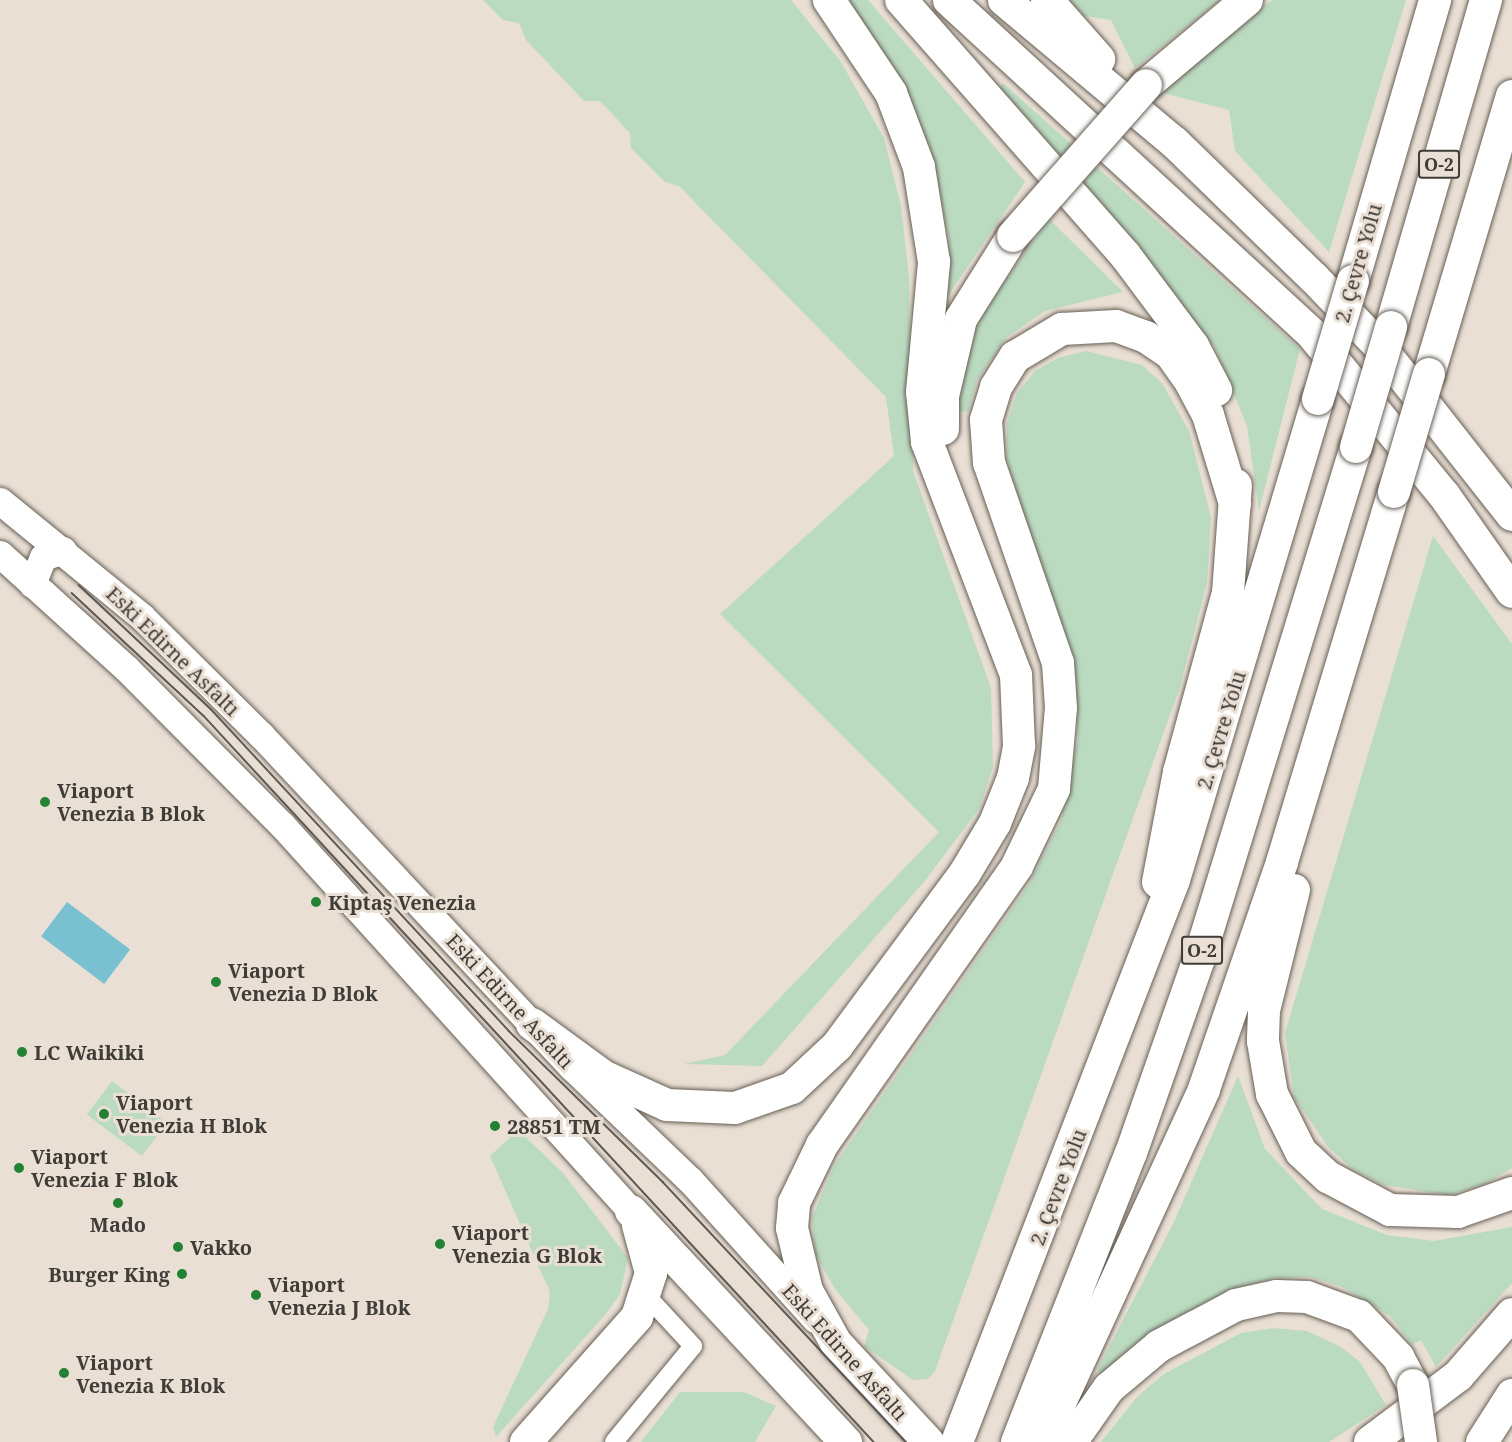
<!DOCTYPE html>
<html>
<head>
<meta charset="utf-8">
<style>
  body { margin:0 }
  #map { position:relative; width:1512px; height:1442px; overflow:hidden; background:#e9dfd4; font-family:"Noto Serif",serif }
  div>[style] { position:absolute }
  .green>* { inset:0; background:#bbdbc1; transform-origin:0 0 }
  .water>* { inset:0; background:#79c1d0; transform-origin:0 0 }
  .roads { filter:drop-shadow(0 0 2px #675f55) drop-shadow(0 0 2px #675f55) }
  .street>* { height:18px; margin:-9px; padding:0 9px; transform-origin:9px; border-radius:9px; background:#fff }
  .primary>* { height:27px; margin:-13.5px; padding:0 13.5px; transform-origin:13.5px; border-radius:13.5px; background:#fff }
  .highway>* { height:32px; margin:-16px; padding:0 16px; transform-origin:16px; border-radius:16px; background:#fff }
  .tram>* { height:1.5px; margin:-0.75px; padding:0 0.75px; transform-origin:0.75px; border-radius:0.75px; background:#5c5752 }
  .bridges { filter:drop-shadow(0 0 2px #675f55) drop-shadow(0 0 2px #675f55) }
  .highway-bridge>* { height:32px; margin:-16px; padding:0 16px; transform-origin:16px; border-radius:16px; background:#fff }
  .dots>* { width:16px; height:16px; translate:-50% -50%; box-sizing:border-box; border:3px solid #e9dfd4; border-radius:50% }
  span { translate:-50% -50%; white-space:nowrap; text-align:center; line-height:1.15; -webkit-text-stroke:6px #e9dfd4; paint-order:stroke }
  .shield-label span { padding:2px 4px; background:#e9dfd4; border:2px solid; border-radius:4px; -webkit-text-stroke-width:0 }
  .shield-label { font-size:18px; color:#403c38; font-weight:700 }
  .street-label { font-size:20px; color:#403c38 }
  .poi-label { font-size:20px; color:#403c38; font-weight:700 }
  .left { translate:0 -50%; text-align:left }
  .right { translate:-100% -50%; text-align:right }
</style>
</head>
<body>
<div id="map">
  <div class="green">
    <div style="clip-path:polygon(483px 0,791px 0,841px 62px,884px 138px,901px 206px,909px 277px,913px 471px,991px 688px,993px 767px,979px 809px,924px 882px,762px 1066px,684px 1064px,725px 1055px,939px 832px,720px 614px,894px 456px,886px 397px,679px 186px,665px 182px,631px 148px,630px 133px,600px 101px,584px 101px,526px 40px,519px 23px,503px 20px)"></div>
    <div style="clip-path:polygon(848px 0,868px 0,1025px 182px,945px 300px,949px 237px,929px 146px,903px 84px)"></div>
    <div style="clip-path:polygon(1069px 0,1220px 0,1135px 68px,1111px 20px,1084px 16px)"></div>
    <div style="clip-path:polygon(1272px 0,1406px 0,1329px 252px,1235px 151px,1229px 110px,1159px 92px)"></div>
    <div style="clip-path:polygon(1003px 83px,1300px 349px,1259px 511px,1247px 426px,1215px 347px,1094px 195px,1000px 88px)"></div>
    <div style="clip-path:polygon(1049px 219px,1123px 292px,1045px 311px,1006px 338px,977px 380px,968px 412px,957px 411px,969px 344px,984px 310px)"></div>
    <div style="clip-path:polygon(1086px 351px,1142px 365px,1162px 383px,1189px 431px,1211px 517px,1207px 583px,1180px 687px,935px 1371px,928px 1379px,913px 1380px,864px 1346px,869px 1330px,835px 1289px,815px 1254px,812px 1217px,835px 1164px,1029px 884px,1061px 821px,1078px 739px,1074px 676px,1058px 611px,1024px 522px,1007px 458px,1007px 423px,1017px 393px,1035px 371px,1058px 358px)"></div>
    <div style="clip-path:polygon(1433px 536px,1512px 644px,1512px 1168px,1485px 1184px,1448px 1195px,1384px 1185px,1354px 1170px,1328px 1147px,1294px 1097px,1285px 1033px)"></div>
    <div style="clip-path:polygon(1238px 1076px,1265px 1149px,1322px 1209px,1387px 1235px,1434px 1241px,1512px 1227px,1512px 1283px,1436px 1367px,1421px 1340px,1412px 1345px,1390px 1316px,1342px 1287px,1310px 1277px,1274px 1278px,1233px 1290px,1144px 1338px,1104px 1375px,1097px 1370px,1173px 1224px)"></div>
    <div style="left:112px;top:1081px;width:69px;height:42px;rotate:37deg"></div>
    <div style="clip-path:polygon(518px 1130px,563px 1173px,628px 1258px,620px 1294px,605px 1315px,496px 1437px,493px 1427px,548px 1309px,550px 1292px,490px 1156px)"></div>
    <div style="clip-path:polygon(1273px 1328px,1307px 1331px,1341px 1347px,1360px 1362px,1386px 1405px,1329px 1442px,1101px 1442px,1137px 1397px,1164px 1374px,1241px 1333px)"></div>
    <div style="clip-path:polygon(680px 1392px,744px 1392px,776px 1406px,755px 1442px,641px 1442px)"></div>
  </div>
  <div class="water">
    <div style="left:67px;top:902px;width:79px;height:43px;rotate:37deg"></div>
  </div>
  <div class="roads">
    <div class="street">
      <div style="left:614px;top:1442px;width:124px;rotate:-50.5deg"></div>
      <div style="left:693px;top:1346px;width:69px;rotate:-132.7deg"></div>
    </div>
    <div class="primary">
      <div style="left:0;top:501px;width:183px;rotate:39.2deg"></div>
      <div style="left:142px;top:617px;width:168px;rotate:44.8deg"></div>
      <div style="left:261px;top:735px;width:455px;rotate:46.9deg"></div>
      <div style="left:572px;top:1067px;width:163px;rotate:43.8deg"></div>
      <div style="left:690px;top:1180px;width:187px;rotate:48deg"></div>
      <div style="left:0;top:554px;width:171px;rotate:42.2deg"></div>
      <div style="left:127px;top:669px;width:220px;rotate:45.2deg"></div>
      <div style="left:282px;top:825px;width:520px;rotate:47.88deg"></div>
      <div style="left:32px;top:584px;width:29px;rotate:-68deg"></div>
      <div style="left:43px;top:557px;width:21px;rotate:-19deg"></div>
    </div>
    <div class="highway">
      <div style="left:901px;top:0;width:339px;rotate:48.7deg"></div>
      <div style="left:1125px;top:255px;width:114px;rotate:53.2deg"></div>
      <div style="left:1193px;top:346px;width:50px;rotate:62.4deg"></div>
      <div style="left:949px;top:0;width:493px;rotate:42.6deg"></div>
      <div style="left:1312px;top:334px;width:208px;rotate:50.7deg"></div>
      <div style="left:1444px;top:495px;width:118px;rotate:55deg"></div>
      <div style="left:1004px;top:0;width:222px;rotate:39.9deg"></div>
      <div style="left:1174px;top:142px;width:195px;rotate:44.2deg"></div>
      <div style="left:1314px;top:278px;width:94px;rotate:46.3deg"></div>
      <div style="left:1379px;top:346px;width:215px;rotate:51.8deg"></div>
      <div style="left:1047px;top:0;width:79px;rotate:48.6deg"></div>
      <div style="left:1146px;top:85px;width:132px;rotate:-40.1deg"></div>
      <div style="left:1353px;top:281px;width:293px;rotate:-73.7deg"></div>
      <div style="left:1391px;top:327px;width:341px;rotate:-73.8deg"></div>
      <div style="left:1429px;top:374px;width:290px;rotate:-73.4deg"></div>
      <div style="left:943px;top:429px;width:33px;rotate:-90deg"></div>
      <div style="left:943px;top:396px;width:79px;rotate:-76.8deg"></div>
      <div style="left:961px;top:319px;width:98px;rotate:-57.9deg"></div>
      <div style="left:1158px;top:882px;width:112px;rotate:-79.2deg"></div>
      <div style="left:1179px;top:772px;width:186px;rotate:-74.7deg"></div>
      <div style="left:1228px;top:593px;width:108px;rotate:-85.8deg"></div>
      <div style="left:1294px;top:890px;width:124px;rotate:104deg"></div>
      <div style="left:1264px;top:1010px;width:31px;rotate:92deg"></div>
      <div style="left:1263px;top:1041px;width:54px;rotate:80.4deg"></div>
      <div style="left:1272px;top:1094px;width:65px;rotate:63.4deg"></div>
      <div style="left:1301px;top:1152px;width:37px;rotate:43deg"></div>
      <div style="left:1328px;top:1177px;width:70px;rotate:28deg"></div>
      <div style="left:1390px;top:1210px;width:68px;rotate:1.7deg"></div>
      <div style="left:1458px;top:1212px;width:57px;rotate:-19.4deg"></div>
      <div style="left:532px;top:1024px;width:88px;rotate:36.2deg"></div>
      <div style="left:603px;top:1076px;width:70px;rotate:24.4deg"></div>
      <div style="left:667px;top:1105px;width:68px;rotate:2.5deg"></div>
      <div style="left:735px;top:1108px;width:60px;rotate:-19.3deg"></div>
      <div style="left:792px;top:1088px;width:62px;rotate:-43deg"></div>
      <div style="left:837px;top:1046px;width:215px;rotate:-53.5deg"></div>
      <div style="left:965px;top:873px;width:58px;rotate:-59deg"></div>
      <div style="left:995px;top:823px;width:48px;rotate:-68.2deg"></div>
      <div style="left:1013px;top:778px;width:33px;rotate:-79deg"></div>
      <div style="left:1019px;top:746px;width:71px;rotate:-92.4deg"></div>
      <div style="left:1016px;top:675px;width:249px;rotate:-110.9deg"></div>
      <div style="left:927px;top:442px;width:50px;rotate:-95.7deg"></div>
      <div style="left:922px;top:392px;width:131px;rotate:-84.7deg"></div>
      <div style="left:934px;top:262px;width:96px;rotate:-99deg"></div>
      <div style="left:919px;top:167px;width:79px;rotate:-110.7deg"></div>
      <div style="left:891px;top:93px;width:112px;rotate:-123.7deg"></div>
      <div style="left:631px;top:1211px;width:316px;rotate:47.1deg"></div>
      <div style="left:526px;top:1442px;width:167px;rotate:-48.4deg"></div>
      <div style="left:637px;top:1317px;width:46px;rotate:-72.3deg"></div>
      <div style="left:651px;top:1273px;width:50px;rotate:-105.2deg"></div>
      <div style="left:928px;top:1442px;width:135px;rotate:-132.9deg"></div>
      <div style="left:836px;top:1343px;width:60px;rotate:-119.1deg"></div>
      <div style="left:807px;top:1291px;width:65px;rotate:-103.4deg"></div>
      <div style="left:792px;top:1228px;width:25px;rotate:-85deg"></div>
      <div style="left:794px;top:1203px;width:64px;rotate:-64.2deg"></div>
      <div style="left:822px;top:1145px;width:340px;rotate:-55deg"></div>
      <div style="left:1017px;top:866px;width:85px;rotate:-64.3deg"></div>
      <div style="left:1054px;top:789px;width:81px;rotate:-85.1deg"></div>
      <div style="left:1061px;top:708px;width:45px;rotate:-93.8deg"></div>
      <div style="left:1058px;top:663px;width:212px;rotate:-109deg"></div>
      <div style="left:989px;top:463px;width:43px;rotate:-94deg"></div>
      <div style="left:986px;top:420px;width:34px;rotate:-73deg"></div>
      <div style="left:996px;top:387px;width:36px;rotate:-58deg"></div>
      <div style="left:1015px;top:357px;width:55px;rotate:-30.8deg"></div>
      <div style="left:1062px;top:329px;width:54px;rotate:-3.2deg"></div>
      <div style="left:1116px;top:326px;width:32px;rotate:20deg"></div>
      <div style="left:1146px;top:337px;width:30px;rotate:34deg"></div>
      <div style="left:1171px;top:354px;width:35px;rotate:55deg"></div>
      <div style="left:1191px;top:383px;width:36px;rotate:62deg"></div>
      <div style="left:1208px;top:415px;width:93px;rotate:73.1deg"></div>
      <div style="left:957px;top:1442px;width:602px;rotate:-68.89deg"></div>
      <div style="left:1174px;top:880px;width:502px;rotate:-73.33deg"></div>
      <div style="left:1017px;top:1442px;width:311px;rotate:-68.5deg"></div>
      <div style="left:1131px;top:1153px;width:206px;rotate:-70.7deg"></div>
      <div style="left:1199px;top:959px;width:536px;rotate:-72.95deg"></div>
      <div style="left:1042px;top:1442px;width:388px;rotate:-65.3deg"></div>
      <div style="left:1204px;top:1089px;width:240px;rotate:-71deg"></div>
      <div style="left:1282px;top:862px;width:387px;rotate:-73.2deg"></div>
      <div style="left:1071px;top:1442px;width:66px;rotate:-54.9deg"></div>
      <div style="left:1109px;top:1388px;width:65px;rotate:-40deg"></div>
      <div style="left:1159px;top:1346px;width:87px;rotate:-28deg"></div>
      <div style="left:1236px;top:1305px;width:42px;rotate:-12.4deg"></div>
      <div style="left:1277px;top:1296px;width:30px;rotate:2deg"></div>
      <div style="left:1307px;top:1297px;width:55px;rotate:20.1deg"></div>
      <div style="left:1359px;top:1316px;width:57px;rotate:46.4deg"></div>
      <div style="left:1398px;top:1357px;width:32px;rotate:62deg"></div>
      <div style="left:1370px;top:1442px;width:110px;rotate:-36.9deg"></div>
      <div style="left:1458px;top:1376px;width:82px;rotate:-48.9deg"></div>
      <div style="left:1482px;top:1442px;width:56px;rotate:-57.4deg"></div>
    </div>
  </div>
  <div class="tram">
    <div style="left:79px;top:585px;width:181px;rotate:43.2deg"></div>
    <div style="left:211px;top:709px;width:439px;rotate:47.2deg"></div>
    <div style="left:509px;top:1031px;width:216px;rotate:44.4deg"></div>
    <div style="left:663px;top:1182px;width:356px;rotate:46.9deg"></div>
    <div style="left:72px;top:593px;width:180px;rotate:43deg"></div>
    <div style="left:204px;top:716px;width:988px;rotate:47.3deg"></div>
  </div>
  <div class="bridges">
    <div class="highway-bridge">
      <div style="left:1013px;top:236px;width:201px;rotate:-48.6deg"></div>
      <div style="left:1318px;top:399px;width:123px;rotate:-73.5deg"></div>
      <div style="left:1356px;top:447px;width:125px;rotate:-73.7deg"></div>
      <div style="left:1394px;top:492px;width:123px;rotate:-73.5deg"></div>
      <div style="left:1413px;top:1385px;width:58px;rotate:82deg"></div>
    </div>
  </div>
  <div class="dots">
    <div style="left:45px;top:802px;background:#238233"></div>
    <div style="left:316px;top:902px;background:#238233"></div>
    <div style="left:216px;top:982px;background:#238233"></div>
    <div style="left:22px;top:1052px;background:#238233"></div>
    <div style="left:104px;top:1114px;background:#238233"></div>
    <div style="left:495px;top:1126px;background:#238233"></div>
    <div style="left:19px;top:1168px;background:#238233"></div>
    <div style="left:118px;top:1203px;background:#238233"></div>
    <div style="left:440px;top:1244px;background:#238233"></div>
    <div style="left:178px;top:1247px;background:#238233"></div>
    <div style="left:182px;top:1274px;background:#238233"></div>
    <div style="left:256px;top:1295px;background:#238233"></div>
    <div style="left:64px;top:1373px;background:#238233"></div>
  </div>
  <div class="shield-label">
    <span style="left:1439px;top:164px">O-2</span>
    <span style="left:1202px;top:950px">O-2</span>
  </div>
  <div class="street-label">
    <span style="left:1358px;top:263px;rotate:-74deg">2. Çevre Yolu</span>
    <span style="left:173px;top:651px;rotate:44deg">Eski Edirne Asfaltı</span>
    <span style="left:1221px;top:730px;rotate:-73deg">2. Çevre Yolu</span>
    <span style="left:510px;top:1001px;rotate:47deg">Eski Edirne Asfaltı</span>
    <span style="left:1058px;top:1187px;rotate:-69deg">2. Çevre Yolu</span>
    <span style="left:845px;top:1352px;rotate:48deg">Eski Edirne Asfaltı</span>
  </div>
  <div class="poi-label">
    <span class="left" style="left:57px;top:802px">Viaport<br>Venezia B Blok</span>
    <span class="left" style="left:328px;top:902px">Kiptaş Venezia</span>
    <span class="left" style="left:228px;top:982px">Viaport<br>Venezia D Blok</span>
    <span class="left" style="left:34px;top:1052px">LC Waikiki</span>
    <span class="left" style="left:116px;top:1114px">Viaport<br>Venezia H Blok</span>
    <span class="left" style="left:507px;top:1126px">28851 TM</span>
    <span class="left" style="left:31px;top:1168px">Viaport<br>Venezia F Blok</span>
    <span style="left:118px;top:1224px">Mado</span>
    <span class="left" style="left:452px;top:1244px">Viaport<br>Venezia G Blok</span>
    <span class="left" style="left:190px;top:1247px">Vakko</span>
    <span class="right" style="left:170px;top:1274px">Burger King</span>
    <span class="left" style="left:268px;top:1296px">Viaport<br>Venezia J Blok</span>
    <span class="left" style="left:76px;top:1374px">Viaport<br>Venezia K Blok</span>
  </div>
</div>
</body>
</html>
